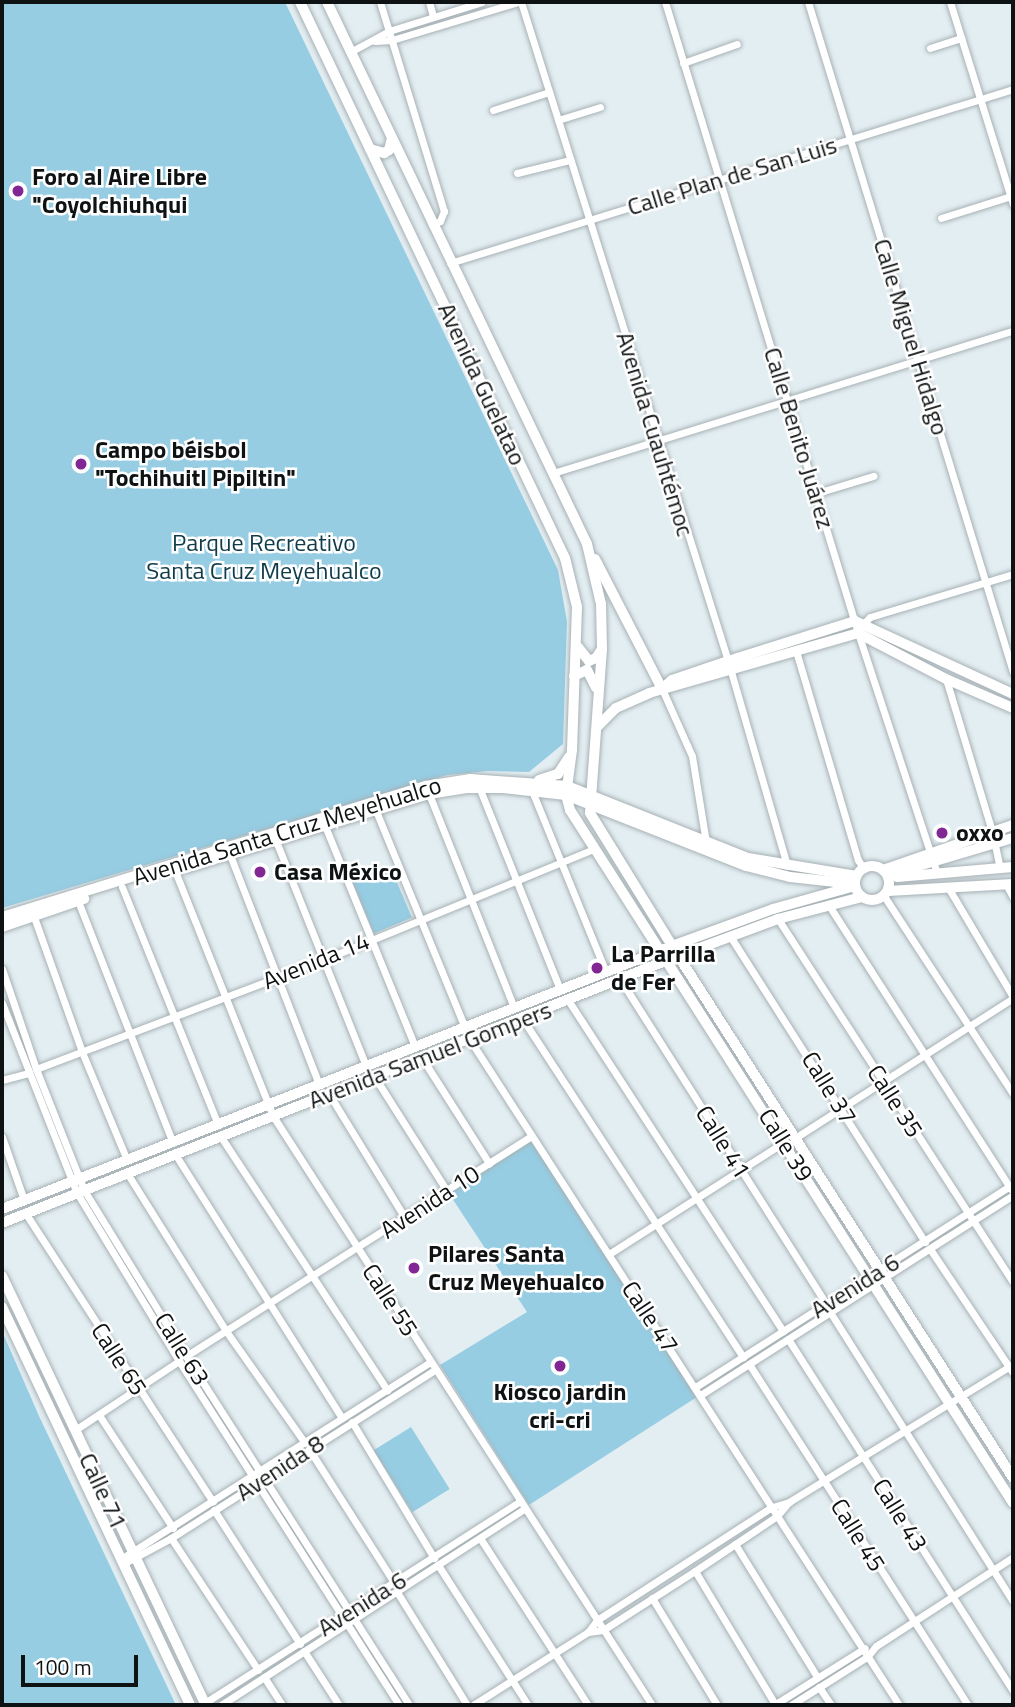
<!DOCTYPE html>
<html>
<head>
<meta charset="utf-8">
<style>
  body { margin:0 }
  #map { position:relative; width:1015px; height:1707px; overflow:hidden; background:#e3eef2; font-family:"Titillium Web",sans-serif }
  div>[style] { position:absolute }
  .green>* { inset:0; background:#96cde3; transform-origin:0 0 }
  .roads { filter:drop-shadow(0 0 2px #a7b1b5) drop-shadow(0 0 2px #a7b1b5) }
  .street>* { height:7px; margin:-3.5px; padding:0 3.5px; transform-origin:3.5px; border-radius:3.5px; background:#fff }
  .secondary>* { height:10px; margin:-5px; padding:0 5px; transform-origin:5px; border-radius:5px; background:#fff }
  .secondary>.ring { margin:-5px; padding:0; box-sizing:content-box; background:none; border:10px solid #fff; border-radius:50% }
  .dots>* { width:19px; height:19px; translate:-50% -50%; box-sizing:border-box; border:4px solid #fff; border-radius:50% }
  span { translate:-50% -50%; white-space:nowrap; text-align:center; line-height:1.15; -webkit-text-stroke:5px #fff; paint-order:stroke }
  .street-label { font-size:24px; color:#0e1213 }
  .poi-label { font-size:24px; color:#0e1213; font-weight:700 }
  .left { translate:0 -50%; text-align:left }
  .park-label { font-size:24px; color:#103c4a }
  .frame { position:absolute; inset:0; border:4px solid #0e1213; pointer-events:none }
  .scale { position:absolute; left:21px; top:1655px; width:117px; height:32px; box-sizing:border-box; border:4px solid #0e1213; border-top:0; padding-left:9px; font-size:21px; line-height:24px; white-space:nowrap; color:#0e1213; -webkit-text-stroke:5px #fff; paint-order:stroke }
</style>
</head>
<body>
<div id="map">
  <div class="green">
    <div style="clip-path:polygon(2px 2px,285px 2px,558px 570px,567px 622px,563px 744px,529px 772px,488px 771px,447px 775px,2px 908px)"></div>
    <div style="left:390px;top:866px;width:56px;height:41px;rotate:67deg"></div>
    <div style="clip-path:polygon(530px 1139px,700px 1395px,529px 1505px,440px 1365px,527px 1312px,448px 1192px)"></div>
    <div style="clip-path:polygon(2px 1331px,39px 1416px,176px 1705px,2px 1705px)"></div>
    <div style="left:411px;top:1427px;width:73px;height:44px;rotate:58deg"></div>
  </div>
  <div class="roads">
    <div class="street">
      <div style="left:380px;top:2px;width:219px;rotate:73deg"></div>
      <div style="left:444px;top:211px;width:11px;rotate:112deg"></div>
      <div style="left:440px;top:221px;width:9px;rotate:153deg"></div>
      <div style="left:429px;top:2px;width:15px;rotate:74deg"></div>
      <div style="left:521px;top:2px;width:691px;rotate:72.56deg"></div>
      <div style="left:728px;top:661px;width:213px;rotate:73.9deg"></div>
      <div style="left:665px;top:2px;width:660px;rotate:72.99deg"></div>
      <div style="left:858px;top:633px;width:253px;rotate:71.8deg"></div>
      <div style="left:808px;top:2px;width:701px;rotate:72.99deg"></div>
      <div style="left:950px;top:2px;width:212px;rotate:72.7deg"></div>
      <div style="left:375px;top:41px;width:17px;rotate:-3deg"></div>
      <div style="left:392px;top:40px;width:132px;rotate:-16.8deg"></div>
      <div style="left:930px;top:48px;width:33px;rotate:-18deg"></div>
      <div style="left:352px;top:51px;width:42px;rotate:-28.4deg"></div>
      <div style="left:389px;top:31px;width:97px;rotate:-17.3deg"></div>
      <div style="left:683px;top:63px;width:57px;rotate:-19.4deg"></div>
      <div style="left:493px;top:110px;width:59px;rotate:-17.8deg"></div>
      <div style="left:558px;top:120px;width:44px;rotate:-17.2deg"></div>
      <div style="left:517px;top:173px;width:55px;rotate:-13.8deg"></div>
      <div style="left:941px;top:218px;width:73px;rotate:-17.4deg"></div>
      <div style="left:450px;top:263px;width:589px;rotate:-17.17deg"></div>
      <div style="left:553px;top:473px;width:481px;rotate:-17.2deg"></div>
      <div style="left:817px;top:493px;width:59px;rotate:-16.9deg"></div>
      <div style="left:862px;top:625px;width:11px;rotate:-45deg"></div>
      <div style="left:870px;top:617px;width:149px;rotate:-16.7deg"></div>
      <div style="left:796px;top:651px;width:218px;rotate:73.5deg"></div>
      <div style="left:858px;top:860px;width:11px;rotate:56deg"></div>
      <div style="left:946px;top:679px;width:159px;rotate:73.2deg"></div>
      <div style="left:992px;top:831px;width:38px;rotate:78deg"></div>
      <div style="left:662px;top:689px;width:73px;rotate:65.9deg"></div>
      <div style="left:692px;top:756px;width:87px;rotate:80.8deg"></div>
      <div style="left:479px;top:787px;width:219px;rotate:68.2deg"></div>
      <div style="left:532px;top:791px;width:196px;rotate:67.8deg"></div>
      <div style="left:429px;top:794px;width:230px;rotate:68.3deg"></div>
      <div style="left:374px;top:806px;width:253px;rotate:67.7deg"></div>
      <div style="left:470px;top:1040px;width:791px;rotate:57.17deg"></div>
      <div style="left:325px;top:826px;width:239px;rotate:67.8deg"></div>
      <div style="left:276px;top:841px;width:242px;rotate:68.2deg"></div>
      <div style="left:230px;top:855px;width:246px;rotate:68.8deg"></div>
      <div style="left:175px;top:871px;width:264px;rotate:68.2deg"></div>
      <div style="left:273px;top:1116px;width:700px;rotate:57.24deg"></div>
      <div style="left:1006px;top:884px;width:15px;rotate:62deg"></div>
      <div style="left:122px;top:887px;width:257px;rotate:68deg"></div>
      <div style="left:949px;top:889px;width:126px;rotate:59.3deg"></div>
      <div style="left:884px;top:896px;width:236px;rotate:56.9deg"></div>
      <div style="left:78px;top:901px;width:260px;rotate:68.6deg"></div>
      <div style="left:828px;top:904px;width:339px;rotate:57.3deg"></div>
      <div style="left:34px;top:917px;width:143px;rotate:70.4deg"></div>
      <div style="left:82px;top:1052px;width:117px;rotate:67.4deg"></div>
      <div style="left:778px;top:919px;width:432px;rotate:57.1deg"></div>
      <div style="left:730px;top:936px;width:363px;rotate:57.5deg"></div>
      <div style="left:2px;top:969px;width:106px;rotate:71.2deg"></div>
      <div style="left:36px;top:1069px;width:130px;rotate:68.4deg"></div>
      <div style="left:84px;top:1190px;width:195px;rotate:58.4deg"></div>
      <div style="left:186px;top:1356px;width:414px;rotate:57.4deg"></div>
      <div style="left:620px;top:979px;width:385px;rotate:57.6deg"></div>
      <div style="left:568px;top:1000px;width:395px;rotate:57deg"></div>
      <div style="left:2px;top:1003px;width:204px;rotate:68.5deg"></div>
      <div style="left:77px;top:1193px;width:197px;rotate:58.7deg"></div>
      <div style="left:179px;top:1361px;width:408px;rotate:57.4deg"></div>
      <div style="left:522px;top:1018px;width:405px;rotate:56.9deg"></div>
      <div style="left:422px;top:1058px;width:125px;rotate:57.5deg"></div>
      <div style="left:36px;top:1069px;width:307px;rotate:-20.8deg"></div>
      <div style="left:323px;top:960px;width:292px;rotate:-22.3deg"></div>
      <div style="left:374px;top:1076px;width:136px;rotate:57.6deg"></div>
      <div style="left:2px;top:1080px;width:27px;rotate:-15deg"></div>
      <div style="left:329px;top:1094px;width:145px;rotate:58.5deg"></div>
      <div style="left:2px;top:1137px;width:67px;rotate:70.8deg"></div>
      <div style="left:221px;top:1137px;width:303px;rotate:56.7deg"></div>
      <div style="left:795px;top:1138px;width:259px;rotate:-32.7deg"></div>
      <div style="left:175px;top:1154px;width:312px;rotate:57.7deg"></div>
      <div style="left:127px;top:1173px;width:186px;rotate:57.9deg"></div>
      <div style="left:226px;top:1331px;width:137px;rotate:54.8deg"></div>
      <div style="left:26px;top:1214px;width:343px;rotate:57deg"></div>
      <div style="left:930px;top:1249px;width:149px;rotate:56.2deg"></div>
      <div style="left:609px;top:1254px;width:208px;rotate:-32.6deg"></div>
      <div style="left:830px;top:1312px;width:342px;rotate:57.7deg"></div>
      <div style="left:788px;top:1339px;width:418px;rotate:57.4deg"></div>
      <div style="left:186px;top:1356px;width:409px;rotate:-32.5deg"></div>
      <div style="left:749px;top:1364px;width:405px;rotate:57.3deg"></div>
      <div style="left:697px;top:1386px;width:375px;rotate:-32.6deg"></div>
      <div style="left:702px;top:1394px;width:369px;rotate:-32.6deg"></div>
      <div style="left:99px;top:1415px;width:135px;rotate:56.8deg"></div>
      <div style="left:352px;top:1422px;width:159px;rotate:58.9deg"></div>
      <div style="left:75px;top:1430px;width:125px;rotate:-33.6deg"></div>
      <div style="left:309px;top:1449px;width:160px;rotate:57.5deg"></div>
      <div style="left:214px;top:1510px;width:159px;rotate:57.3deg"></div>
      <div style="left:171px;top:1538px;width:158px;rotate:56.6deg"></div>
      <div style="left:480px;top:1538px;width:199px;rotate:57.1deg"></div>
      <div style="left:735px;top:1544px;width:156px;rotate:58.3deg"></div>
      <div style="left:121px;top:1559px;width:366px;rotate:-32.5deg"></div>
      <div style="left:123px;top:1564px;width:55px;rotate:-28.4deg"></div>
      <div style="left:171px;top:1538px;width:313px;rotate:-32.5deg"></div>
      <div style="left:438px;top:1565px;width:166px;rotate:57.3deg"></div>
      <div style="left:695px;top:1571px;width:155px;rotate:59deg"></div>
      <div style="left:397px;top:1592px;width:133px;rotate:58.2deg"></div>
      <div style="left:652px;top:1598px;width:125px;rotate:58.7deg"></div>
      <div style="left:588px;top:1632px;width:15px;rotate:-8deg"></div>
      <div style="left:603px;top:1630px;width:109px;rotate:-32.7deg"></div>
      <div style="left:695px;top:1571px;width:99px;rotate:-33.9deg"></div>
      <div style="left:777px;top:1516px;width:17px;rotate:-50deg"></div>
      <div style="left:304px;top:1651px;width:64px;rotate:57.1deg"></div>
      <div style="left:264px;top:1677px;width:33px;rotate:57deg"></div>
      <div style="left:819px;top:1687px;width:22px;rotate:56deg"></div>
      <div style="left:203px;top:1704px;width:377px;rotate:-32.6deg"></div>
      <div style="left:221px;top:1705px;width:362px;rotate:-32.9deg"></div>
      <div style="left:473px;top:1705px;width:136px;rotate:-32.4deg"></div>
      <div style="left:588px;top:1632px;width:15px;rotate:-53deg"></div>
      <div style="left:597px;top:1620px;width:208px;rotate:-32.9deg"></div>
      <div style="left:772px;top:1507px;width:18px;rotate:-16deg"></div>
      <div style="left:789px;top:1502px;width:263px;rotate:-31.6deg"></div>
      <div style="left:774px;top:1705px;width:107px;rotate:-32.1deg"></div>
      <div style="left:791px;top:1705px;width:90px;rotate:-32.3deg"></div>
      <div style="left:867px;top:1657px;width:14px;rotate:-51deg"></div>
      <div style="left:876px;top:1646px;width:163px;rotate:-33deg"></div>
    </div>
    <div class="secondary">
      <div style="left:300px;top:2px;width:616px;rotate:64.52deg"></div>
      <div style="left:565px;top:558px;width:50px;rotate:76.2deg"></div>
      <div style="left:577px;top:607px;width:143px;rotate:92deg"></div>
      <div style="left:572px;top:750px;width:45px;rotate:97.6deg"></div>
      <div style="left:566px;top:795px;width:16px;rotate:75deg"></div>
      <div style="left:570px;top:810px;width:822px;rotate:57.41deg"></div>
      <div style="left:327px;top:2px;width:601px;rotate:64.37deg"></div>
      <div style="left:587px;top:544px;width:62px;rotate:76.9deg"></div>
      <div style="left:601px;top:604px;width:45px;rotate:88.7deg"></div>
      <div style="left:602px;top:649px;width:164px;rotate:94.2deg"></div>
      <div style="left:590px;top:813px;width:156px;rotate:58.3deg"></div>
      <div style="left:672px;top:946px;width:632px;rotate:57.34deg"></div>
      <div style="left:370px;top:149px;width:15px;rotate:16deg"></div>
      <div style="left:384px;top:153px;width:6px;rotate:-31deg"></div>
      <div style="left:389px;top:150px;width:12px;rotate:-76deg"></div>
      <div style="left:595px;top:559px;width:146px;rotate:62.7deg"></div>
      <div style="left:858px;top:633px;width:99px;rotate:27.6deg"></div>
      <div style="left:946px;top:679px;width:73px;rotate:23.4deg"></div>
      <div style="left:578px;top:647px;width:18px;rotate:52deg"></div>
      <div style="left:589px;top:661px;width:8px;rotate:-23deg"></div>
      <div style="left:596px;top:658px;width:11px;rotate:-56deg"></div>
      <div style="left:574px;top:676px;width:14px;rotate:-25deg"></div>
      <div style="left:587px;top:670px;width:20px;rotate:63deg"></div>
      <div style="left:662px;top:689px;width:13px;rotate:-42deg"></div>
      <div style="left:672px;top:680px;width:59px;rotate:-18.7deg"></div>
      <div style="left:728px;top:661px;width:133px;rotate:-17.5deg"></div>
      <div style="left:855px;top:621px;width:174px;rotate:24.8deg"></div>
      <div style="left:598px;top:726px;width:25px;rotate:-45deg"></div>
      <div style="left:616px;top:708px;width:36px;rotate:-24deg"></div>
      <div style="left:649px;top:693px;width:217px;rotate:-16deg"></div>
      <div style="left:858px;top:633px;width:9px;rotate:-63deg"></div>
      <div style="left:539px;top:780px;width:20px;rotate:-18deg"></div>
      <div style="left:558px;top:774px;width:20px;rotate:-57deg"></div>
      <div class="ring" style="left:855px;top:866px;width:24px;height:24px"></div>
      <div style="left:185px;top:868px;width:255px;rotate:-16.9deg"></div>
      <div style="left:429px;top:794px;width:38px;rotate:-9deg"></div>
      <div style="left:467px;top:788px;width:36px"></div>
      <div style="left:503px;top:788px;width:63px;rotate:6.3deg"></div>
      <div style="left:566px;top:795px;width:193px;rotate:21.5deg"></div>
      <div style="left:746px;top:866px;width:45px;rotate:14deg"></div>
      <div style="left:790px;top:877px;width:64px;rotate:6.2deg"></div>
      <div style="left:883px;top:870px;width:138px;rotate:-19.1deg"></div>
      <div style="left:888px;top:875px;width:130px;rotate:-16.5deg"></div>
      <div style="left:897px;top:877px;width:116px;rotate:-4.9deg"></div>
      <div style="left:888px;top:891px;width:125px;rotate:-3.2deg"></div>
      <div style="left:2px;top:917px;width:444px;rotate:-17.2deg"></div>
      <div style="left:426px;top:786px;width:45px;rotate:-9deg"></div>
      <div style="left:470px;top:779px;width:97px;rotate:4.1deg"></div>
      <div style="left:567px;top:786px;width:195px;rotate:21.7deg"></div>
      <div style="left:748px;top:858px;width:110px;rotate:9.4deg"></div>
      <div style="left:2px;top:927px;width:87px;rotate:-18.9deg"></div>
      <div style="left:2px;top:1209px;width:720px;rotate:-21.43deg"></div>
      <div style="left:672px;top:946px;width:108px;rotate:-20.1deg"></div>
      <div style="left:773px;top:909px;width:85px;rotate:-15.7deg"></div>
      <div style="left:2px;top:1223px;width:727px;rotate:-21.55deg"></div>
      <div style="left:678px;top:956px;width:107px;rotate:-20.3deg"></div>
      <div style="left:778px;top:919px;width:87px;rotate:-14.7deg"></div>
      <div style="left:2px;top:1276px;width:475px;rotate:64.6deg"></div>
      <div style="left:2px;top:1307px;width:440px;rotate:64.7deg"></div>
    </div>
  </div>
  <div class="dots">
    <div style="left:18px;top:191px;background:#812692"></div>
    <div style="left:81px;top:464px;background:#812692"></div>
    <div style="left:942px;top:833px;background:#812692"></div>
    <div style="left:260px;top:872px;background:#812692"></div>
    <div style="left:597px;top:968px;background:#812692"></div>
    <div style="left:414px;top:1268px;background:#812692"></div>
    <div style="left:560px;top:1366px;background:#812692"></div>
  </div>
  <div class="street-label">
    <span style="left:732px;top:176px;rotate:-17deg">Calle Plan de San Luis</span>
    <span style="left:911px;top:337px;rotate:73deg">Calle Miguel Hidalgo</span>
    <span style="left:482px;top:384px;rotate:65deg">Avenida Guelatao</span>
    <span style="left:655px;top:434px;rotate:73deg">Avenida Cuauhtémoc</span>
    <span style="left:799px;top:438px;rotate:73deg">Calle Benito Juárez</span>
    <span style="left:287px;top:831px;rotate:-17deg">Avenida Santa Cruz Meyehualco</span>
    <span style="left:316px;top:961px;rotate:-22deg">Avenida 14</span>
    <span style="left:430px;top:1055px;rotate:-21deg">Avenida Samuel Gompers</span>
    <span style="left:829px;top:1088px;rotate:58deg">Calle 37</span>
    <span style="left:895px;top:1101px;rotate:57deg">Calle 35</span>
    <span style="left:723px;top:1142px;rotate:58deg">Calle 41</span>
    <span style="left:786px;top:1145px;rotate:58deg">Calle 39</span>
    <span style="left:430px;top:1202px;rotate:-33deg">Avenida 10</span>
    <span style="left:855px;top:1286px;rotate:-32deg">Avenida 6</span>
    <span style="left:390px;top:1300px;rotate:57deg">Calle 55</span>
    <span style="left:650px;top:1317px;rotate:56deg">Calle 47</span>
    <span style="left:182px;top:1349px;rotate:58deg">Calle 63</span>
    <span style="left:119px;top:1359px;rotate:57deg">Calle 65</span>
    <span style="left:280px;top:1468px;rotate:-33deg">Avenida 8</span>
    <span style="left:103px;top:1491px;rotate:65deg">Calle 71</span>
    <span style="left:900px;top:1515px;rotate:58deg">Calle 43</span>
    <span style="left:858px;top:1535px;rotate:58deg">Calle 45</span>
    <span style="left:362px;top:1604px;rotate:-32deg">Avenida 6</span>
  </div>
  <div class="poi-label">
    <span class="left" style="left:32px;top:191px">Foro al Aire Libre<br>"Coyolchiuhqui</span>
    <span class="left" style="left:95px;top:464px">Campo béisbol<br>"Tochihuitl Pipiltin"</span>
    <span class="left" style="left:956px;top:833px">oxxo</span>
    <span class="left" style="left:274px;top:872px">Casa México</span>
    <span class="left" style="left:611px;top:968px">La Parrilla<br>de Fer</span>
    <span class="left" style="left:428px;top:1268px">Pilares Santa<br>Cruz Meyehualco</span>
    <span style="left:560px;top:1406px">Kiosco jardin<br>cri-cri</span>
  </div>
  <div class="park-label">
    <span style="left:264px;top:557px">Parque Recreativo<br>Santa Cruz Meyehualco</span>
  </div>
  <div class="frame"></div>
  <div class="scale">100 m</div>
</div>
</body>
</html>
